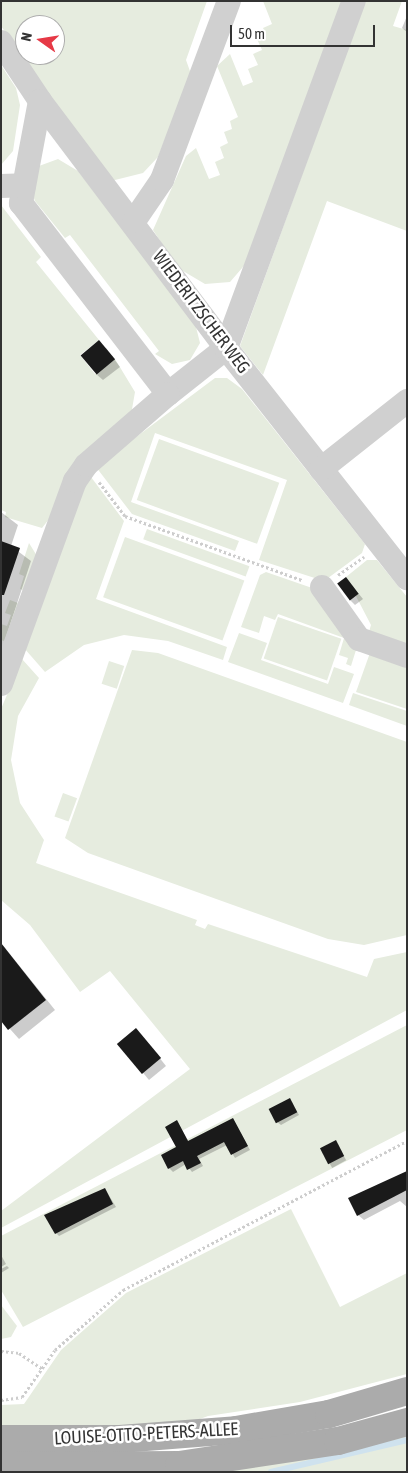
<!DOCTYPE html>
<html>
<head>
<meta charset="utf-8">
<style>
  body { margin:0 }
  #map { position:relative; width:408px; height:1473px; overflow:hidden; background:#fff; font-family:"Asap Condensed",sans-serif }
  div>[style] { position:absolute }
  .green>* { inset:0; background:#e6ecdf; transform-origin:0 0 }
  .shadow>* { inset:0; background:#0003; transform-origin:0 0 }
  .stream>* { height:5.5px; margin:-2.75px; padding:0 2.75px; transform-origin:2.75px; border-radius:2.75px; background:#cfe2ee }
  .building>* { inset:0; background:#1a1a1a; transform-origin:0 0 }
  .path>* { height:3px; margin-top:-1.5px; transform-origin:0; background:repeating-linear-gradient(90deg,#cdcdcd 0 2.5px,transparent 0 5px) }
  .minor>* { height:24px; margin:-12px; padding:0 12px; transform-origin:12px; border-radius:12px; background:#d0d0d0 }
  .major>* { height:28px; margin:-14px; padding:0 14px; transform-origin:14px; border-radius:14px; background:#ababab }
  span { translate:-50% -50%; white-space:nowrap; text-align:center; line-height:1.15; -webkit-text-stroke:5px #fff; paint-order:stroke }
  .street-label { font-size:18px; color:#333 }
  .frame { position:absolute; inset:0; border:2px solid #333; pointer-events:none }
  .north { position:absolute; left:15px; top:15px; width:50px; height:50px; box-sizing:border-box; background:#fff; border:1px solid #adadad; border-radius:50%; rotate:283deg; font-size:14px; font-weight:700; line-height:20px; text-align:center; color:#333 }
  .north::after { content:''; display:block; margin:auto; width:18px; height:22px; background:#e63946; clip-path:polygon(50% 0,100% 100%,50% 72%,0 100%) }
  .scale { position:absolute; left:230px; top:25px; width:145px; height:22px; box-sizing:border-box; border:2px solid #333; border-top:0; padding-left:6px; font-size:15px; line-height:18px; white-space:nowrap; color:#333; -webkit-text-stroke:4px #fff; paint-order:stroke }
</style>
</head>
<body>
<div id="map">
  <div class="green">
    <div style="clip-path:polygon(evenodd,1px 1px,207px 1px,186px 60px,191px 74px,158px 157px,143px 173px,111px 181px,1px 26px,1px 1px,25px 25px,55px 25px,55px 55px,25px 55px,25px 25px)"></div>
    <div style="clip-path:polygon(263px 1px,343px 1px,249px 260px,230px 282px,205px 284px,178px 268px,153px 230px,186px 156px,196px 148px,209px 179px,220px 175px,215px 162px,224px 158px,220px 147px,228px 143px,224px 132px,232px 129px,230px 121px,238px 117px,217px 66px,230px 54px,243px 86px,253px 82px,248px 69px,258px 65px,253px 54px,262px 50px,257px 39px,266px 35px,263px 28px,272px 24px)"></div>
    <div style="clip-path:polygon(365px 1px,402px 1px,393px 26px,407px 30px,407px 231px,327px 201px,263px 375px,240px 346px)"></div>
    <div style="clip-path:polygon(1px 65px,16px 88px,20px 105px,13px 151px,1px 165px)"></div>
    <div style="clip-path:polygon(58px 159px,78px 171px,195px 323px,200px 343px,190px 360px,172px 364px,155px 354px,159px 351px,70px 235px,65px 238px,35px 201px,31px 191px,39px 166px)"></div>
    <div style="clip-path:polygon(1px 205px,41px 257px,36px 262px,99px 340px,80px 355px,95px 374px,115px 359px,135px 392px,131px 415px,42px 528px,5px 517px,6px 512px,1px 510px)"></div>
    <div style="clip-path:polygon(215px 378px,227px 378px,242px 389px,365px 544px,362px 553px,324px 581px,259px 560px,287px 480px,155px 433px,131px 502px,239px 541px,235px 551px,132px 514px,96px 467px)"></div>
    <div style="left:159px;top:439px;width:128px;height:65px;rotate:20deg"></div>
    <div style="clip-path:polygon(91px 477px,124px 521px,96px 599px,227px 647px,223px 660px,168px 641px,124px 635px,84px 645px,45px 672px,24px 648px,73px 503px)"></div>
    <div style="left:147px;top:529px;width:109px;height:11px;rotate:20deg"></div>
    <div style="left:125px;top:537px;width:127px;height:64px;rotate:20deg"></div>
    <div style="clip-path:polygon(29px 543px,37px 556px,25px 591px,20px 589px,24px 576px,19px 574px)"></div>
    <div style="clip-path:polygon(367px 560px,377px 560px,407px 597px,407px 651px,367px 638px,371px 625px,346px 577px)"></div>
    <div style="clip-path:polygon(266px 572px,315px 589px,356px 650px,351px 666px,346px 664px,348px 658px,339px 655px,344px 638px,278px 614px,275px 620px,264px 616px,259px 633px,241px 627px,260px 575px)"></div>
    <div style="clip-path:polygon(20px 598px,7px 642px,1px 640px,1px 624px,7px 626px,11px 615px,5px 613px,10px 600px,18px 603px)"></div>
    <div style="left:278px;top:617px;width:67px;height:44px;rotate:19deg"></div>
    <div style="clip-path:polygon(239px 633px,267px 643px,261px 660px,328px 684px,334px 667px,354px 674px,343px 703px,228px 662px)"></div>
    <div style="clip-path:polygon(132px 650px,158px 653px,407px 742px,407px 935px,364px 945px,328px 939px,88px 853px,65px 838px)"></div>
    <div style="clip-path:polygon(371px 650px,407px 663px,407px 709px,356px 692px)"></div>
    <div style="clip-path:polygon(22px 659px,39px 678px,18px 716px,11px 760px,20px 803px,44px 840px,36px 863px,197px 920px,195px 925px,205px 929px,208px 924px,367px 977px,374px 959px,407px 952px,407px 1010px,1px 1228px,1px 1211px,190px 1069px,110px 971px,80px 992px,30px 925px,1px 900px,1px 709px)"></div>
    <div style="left:109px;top:661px;width:16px;height:24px;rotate:18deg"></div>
    <div style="clip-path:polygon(353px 693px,407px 711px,407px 726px,349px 705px)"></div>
    <div style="left:63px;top:793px;width:15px;height:25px;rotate:20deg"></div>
    <div style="clip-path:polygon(407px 1025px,407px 1130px,23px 1327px,1px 1290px,1px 1236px)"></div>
    <div style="clip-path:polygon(291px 1209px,340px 1307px,407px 1273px,407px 1374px,300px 1402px,208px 1416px,181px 1426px,1px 1429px,1px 1405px,24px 1404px,61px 1350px,126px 1293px)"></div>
    <div style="clip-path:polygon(1px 1305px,17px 1326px,11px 1337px,1px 1339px)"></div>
    <div style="clip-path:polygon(407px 1433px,407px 1472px,207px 1472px)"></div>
  </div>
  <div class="shadow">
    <div style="clip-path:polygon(407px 16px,407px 32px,402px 28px)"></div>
    <div style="clip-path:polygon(106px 348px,120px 367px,103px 380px,96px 374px)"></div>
    <div style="clip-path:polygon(1px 512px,18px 525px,11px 546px,31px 561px,1px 652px)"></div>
    <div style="clip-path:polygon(346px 578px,363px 599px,355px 605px,350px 600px)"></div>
    <div style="clip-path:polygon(1px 943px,55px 1010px,19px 1039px,1px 1019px)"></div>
    <div style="clip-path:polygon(143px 1037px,166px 1066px,149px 1080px,119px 1044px)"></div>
    <div style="clip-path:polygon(290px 1099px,299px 1115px,281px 1125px,277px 1122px)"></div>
    <div style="clip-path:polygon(233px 1119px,250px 1150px,235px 1158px,227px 1145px,199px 1159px,203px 1166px,192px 1172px,186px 1164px,173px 1172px,169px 1168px,163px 1155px,177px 1148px,177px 1122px,189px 1142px)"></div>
    <div style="left:336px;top:1142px;width:21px;height:16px;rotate:61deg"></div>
    <div style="clip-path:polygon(407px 1172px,407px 1207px,400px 1201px,364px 1220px,358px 1215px)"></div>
    <div style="clip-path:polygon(105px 1189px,116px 1207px,59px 1236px,56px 1233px)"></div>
    <div style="clip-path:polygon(1px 1255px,6px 1264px,1px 1267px)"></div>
    <div style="clip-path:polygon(7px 1266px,9px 1268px,1px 1273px,1px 1269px)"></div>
  </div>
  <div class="stream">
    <div style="left:271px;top:1472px;width:140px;rotate:-13.2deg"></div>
  </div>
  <div class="building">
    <div style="left:99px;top:340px;width:25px;height:24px;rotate:50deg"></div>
    <div style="clip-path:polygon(1px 541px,20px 548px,4px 595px,1px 595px)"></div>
    <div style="left:346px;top:577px;width:21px;height:11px;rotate:53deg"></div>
    <div style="clip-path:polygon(1px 943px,46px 1000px,8px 1030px,1px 1021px)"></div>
    <div style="left:136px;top:1028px;width:39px;height:25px;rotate:50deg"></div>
    <div style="left:290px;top:1098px;width:16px;height:24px;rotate:63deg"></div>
    <div style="clip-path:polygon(233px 1118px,248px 1146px,231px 1155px,224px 1142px,197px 1156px,201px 1163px,187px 1170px,183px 1161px,168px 1169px,161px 1155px,176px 1147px,165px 1127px,177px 1120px,188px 1141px)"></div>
    <div style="left:336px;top:1140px;width:18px;height:18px;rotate:63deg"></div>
    <div style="clip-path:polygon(407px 1171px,407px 1190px,357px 1216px,348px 1198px)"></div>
    <div style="clip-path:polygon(105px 1188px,113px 1204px,55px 1234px,44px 1215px)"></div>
  </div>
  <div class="path">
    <div style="left:99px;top:482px;width:43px;rotate:52.6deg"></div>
    <div style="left:125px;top:516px;width:188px;rotate:19.9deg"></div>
    <div style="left:338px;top:575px;width:32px;rotate:-35deg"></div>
    <div style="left:1px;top:1351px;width:18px;rotate:6deg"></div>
    <div style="left:19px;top:1353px;width:29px;rotate:34deg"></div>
    <div style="left:1px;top:1400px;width:21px;rotate:-8deg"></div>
    <div style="left:22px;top:1397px;width:57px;rotate:-54.9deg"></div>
    <div style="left:55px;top:1350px;width:91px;rotate:-41.4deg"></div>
    <div style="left:123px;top:1290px;width:321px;rotate:-27.7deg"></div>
  </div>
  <div class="minor">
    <div style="left:1px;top:42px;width:71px;rotate:56.5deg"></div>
    <div style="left:40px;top:101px;width:309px;rotate:53deg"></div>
    <div style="left:226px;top:348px;width:293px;rotate:51.8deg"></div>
    <div style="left:40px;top:101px;width:104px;rotate:100.6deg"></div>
    <div style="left:21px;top:203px;width:241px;rotate:52.4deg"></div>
    <div style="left:168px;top:394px;width:74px;rotate:-38.4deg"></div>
    <div style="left:226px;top:348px;width:370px;rotate:-69.8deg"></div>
    <div style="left:1px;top:186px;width:23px;rotate:-2deg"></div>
    <div style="left:134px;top:221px;width:50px;rotate:-55.7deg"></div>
    <div style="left:162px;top:180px;width:191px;rotate:-69.5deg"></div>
    <div style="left:321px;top:469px;width:110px;rotate:-38.3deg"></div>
    <div style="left:322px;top:587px;width:64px;rotate:54.6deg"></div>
    <div style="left:359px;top:639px;width:51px;rotate:19.5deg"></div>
    <div style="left:1px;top:684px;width:216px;rotate:-70deg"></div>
    <div style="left:75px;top:481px;width:19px;rotate:-55deg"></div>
    <div style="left:86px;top:465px;width:108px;rotate:-40.9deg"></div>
  </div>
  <div class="major">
    <div style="left:1px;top:1439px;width:119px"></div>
    <div style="left:120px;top:1439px;width:116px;rotate:-4.4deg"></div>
    <div style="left:236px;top:1430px;width:94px;rotate:-9.8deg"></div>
    <div style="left:329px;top:1414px;width:81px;rotate:-16.4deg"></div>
    <div style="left:1px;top:1466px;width:178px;rotate:-0.3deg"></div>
    <div style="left:179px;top:1465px;width:161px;rotate:-8.6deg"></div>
    <div style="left:338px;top:1441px;width:72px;rotate:-15.4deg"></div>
  </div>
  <div class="street-label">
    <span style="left:201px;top:312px;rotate:53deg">WIEDERITZSCHER WEG</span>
    <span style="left:146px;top:1434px;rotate:-3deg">LOUISE-OTTO-PETERS-ALLEE</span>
  </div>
  <div class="frame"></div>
  <div class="north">N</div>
  <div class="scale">50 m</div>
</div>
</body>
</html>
